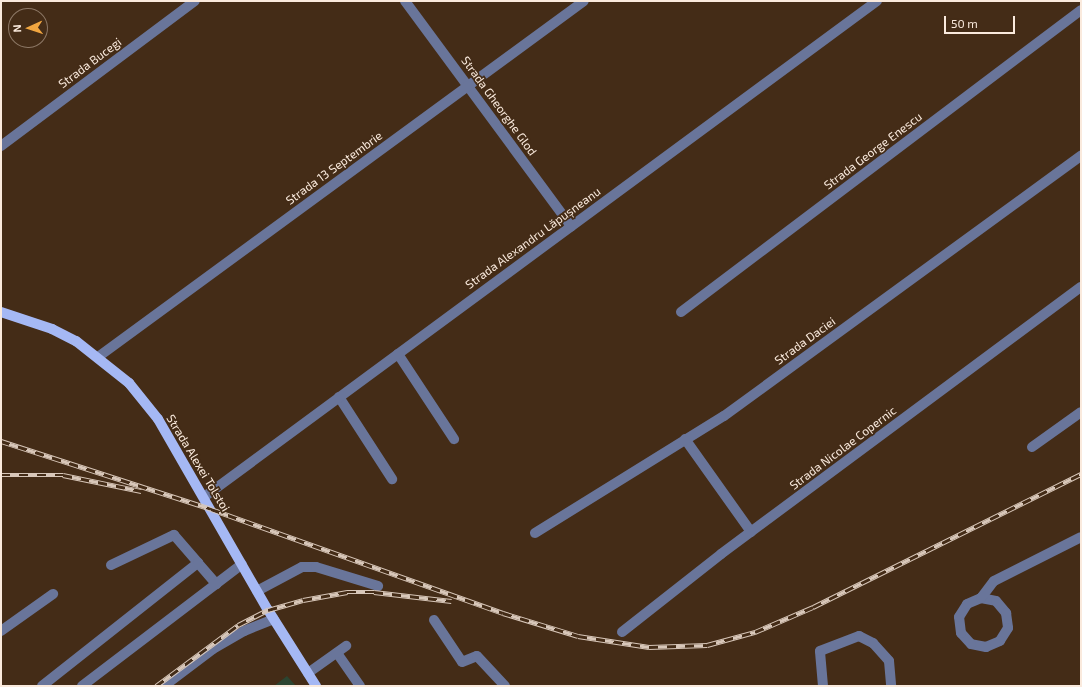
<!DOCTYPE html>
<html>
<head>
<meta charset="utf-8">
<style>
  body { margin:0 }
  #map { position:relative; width:1082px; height:687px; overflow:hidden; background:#442c17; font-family:"Exo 2",sans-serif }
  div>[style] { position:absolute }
  .green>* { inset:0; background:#2c4531 }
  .minor>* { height:10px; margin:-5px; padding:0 5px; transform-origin:5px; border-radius:5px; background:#69759a }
  .major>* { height:10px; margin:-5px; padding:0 5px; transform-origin:5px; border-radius:5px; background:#a5b8f4 }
  .rail>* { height:4.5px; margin-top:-2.25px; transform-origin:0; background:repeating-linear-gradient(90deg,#442c17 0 9px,#d8c7b9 0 18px); box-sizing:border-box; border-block:1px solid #d8c7b9 }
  span { translate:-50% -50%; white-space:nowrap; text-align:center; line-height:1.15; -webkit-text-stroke:3.5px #442c17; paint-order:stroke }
  .street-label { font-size:12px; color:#faeadd }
  .frame { position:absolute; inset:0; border:2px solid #faeadd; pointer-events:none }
  .north { position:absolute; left:8px; top:8px; width:40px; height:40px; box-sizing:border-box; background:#442c17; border:1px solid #8d7866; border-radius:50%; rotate:267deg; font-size:11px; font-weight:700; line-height:16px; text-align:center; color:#faeadd }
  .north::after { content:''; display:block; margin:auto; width:14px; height:18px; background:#f1a640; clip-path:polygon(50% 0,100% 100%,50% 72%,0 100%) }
  .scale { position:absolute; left:944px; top:16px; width:71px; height:18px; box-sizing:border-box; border:2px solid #faeadd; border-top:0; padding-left:5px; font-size:12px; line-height:14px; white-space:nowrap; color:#faeadd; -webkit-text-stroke:3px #442c17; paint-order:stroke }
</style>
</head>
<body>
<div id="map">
  <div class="green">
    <div style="clip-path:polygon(287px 676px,296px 686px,274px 686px)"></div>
  </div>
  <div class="minor">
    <div style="left:405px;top:1px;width:280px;rotate:53.6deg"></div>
    <div style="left:1px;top:146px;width:242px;rotate:-36.8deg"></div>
    <div style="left:681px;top:312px;width:501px;rotate:-37.05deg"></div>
    <div style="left:398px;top:354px;width:102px;rotate:56.6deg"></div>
    <div style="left:98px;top:357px;width:602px;rotate:-36.22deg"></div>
    <div style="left:339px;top:397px;width:98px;rotate:57.1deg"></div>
    <div style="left:685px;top:439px;width:114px;rotate:54.6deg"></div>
    <div style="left:1032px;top:447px;width:60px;rotate:-35.5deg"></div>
    <div style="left:204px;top:497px;width:836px;rotate:-36.39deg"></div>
    <div style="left:535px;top:533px;width:222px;rotate:-31.8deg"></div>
    <div style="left:724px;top:416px;width:442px;rotate:-36.1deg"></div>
    <div style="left:111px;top:565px;width:70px;rotate:-25.5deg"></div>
    <div style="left:174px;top:535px;width:37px;rotate:49deg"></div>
    <div style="left:257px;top:591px;width:51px;rotate:-28.1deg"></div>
    <div style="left:302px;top:567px;width:14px"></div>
    <div style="left:316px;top:567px;width:65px;rotate:17deg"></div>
    <div style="left:981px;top:598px;width:15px;rotate:11deg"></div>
    <div style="left:996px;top:601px;width:16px;rotate:50deg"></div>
    <div style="left:1006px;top:613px;width:15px;rotate:82deg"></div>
    <div style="left:1008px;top:628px;width:15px;rotate:122deg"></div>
    <div style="left:1000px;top:641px;width:15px;rotate:157deg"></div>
    <div style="left:986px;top:647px;width:15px;rotate:-169deg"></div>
    <div style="left:971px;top:644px;width:15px;rotate:-132deg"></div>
    <div style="left:961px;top:633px;width:16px;rotate:-97deg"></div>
    <div style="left:959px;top:617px;width:15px;rotate:-58deg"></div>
    <div style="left:967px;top:604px;width:15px;rotate:-23deg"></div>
    <div style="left:981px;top:598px;width:21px;rotate:-53deg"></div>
    <div style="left:994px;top:581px;width:97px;rotate:-26.8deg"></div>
    <div style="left:434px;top:620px;width:50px;rotate:56.3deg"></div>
    <div style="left:462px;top:662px;width:16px;rotate:-22deg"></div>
    <div style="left:477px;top:656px;width:41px;rotate:47deg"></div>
    <div style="left:1px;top:631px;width:64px;rotate:-35.4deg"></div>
    <div style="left:622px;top:632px;width:126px;rotate:-38.2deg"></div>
    <div style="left:721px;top:554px;width:448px;rotate:-36.6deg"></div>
    <div style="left:337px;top:653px;width:40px;rotate:55.1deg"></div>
    <div style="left:308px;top:673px;width:47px;rotate:-35.4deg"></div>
    <div style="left:42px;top:686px;width:199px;rotate:-38.3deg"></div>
    <div style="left:198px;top:563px;width:28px;rotate:49deg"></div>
    <div style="left:82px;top:686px;width:201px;rotate:-37.3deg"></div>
    <div style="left:164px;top:686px;width:61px;rotate:-37.1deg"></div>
    <div style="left:213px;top:649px;width:36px;rotate:-30deg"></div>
    <div style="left:244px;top:631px;width:32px;rotate:-22deg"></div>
    <div style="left:823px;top:686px;width:35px;rotate:-95deg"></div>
    <div style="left:820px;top:651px;width:42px;rotate:-21deg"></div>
    <div style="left:859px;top:636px;width:16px;rotate:27deg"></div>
    <div style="left:873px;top:643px;width:24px;rotate:48deg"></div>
    <div style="left:889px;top:661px;width:25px;rotate:85deg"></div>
  </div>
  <div class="major">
    <div style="left:1px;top:312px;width:54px;rotate:18.4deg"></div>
    <div style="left:52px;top:329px;width:27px;rotate:27deg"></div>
    <div style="left:76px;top:341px;width:68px;rotate:38.4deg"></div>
    <div style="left:129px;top:383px;width:46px;rotate:51.1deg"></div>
    <div style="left:158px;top:419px;width:220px;rotate:60.1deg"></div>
    <div style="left:268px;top:610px;width:90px;rotate:57.7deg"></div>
  </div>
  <div class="rail">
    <div style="left:1px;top:441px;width:221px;rotate:17.9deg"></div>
    <div style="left:211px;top:509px;width:310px;rotate:19.6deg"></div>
    <div style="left:503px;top:613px;width:78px;rotate:17deg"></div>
    <div style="left:578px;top:636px;width:72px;rotate:8.8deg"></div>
    <div style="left:649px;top:647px;width:58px;rotate:-2deg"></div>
    <div style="left:707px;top:645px;width:50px;rotate:-15.2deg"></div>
    <div style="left:755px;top:632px;width:63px;rotate:-23.3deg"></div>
    <div style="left:813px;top:607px;width:299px;rotate:-26.4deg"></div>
    <div style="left:1px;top:475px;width:62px"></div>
    <div style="left:63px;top:475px;width:80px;rotate:11.6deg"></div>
    <div style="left:156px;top:686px;width:102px;rotate:-36.6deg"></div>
    <div style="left:238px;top:625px;width:34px;rotate:-27deg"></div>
    <div style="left:268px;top:610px;width:36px;rotate:-16deg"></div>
    <div style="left:303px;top:600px;width:45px;rotate:-10.3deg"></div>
    <div style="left:347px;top:592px;width:27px"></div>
    <div style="left:374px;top:592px;width:78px;rotate:6.7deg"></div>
  </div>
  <div class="street-label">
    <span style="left:90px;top:63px;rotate:-37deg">Strada Bucegi</span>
    <span style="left:499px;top:106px;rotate:54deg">Strada Gheorghe Glod</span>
    <span style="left:873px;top:151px;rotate:-37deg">Strada George Enescu</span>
    <span style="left:334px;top:168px;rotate:-36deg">Strada 13 Septembrie</span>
    <span style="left:533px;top:238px;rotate:-36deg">Strada Alexandru Lăpușneanu</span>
    <span style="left:805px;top:341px;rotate:-36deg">Strada Daciei</span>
    <span style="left:843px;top:448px;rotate:-37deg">Strada Nicolae Copernic</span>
    <span style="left:198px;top:463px;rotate:59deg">Strada Alexei Tolstoi</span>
  </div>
  <div class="frame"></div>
  <div class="north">N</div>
  <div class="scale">50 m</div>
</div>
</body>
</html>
